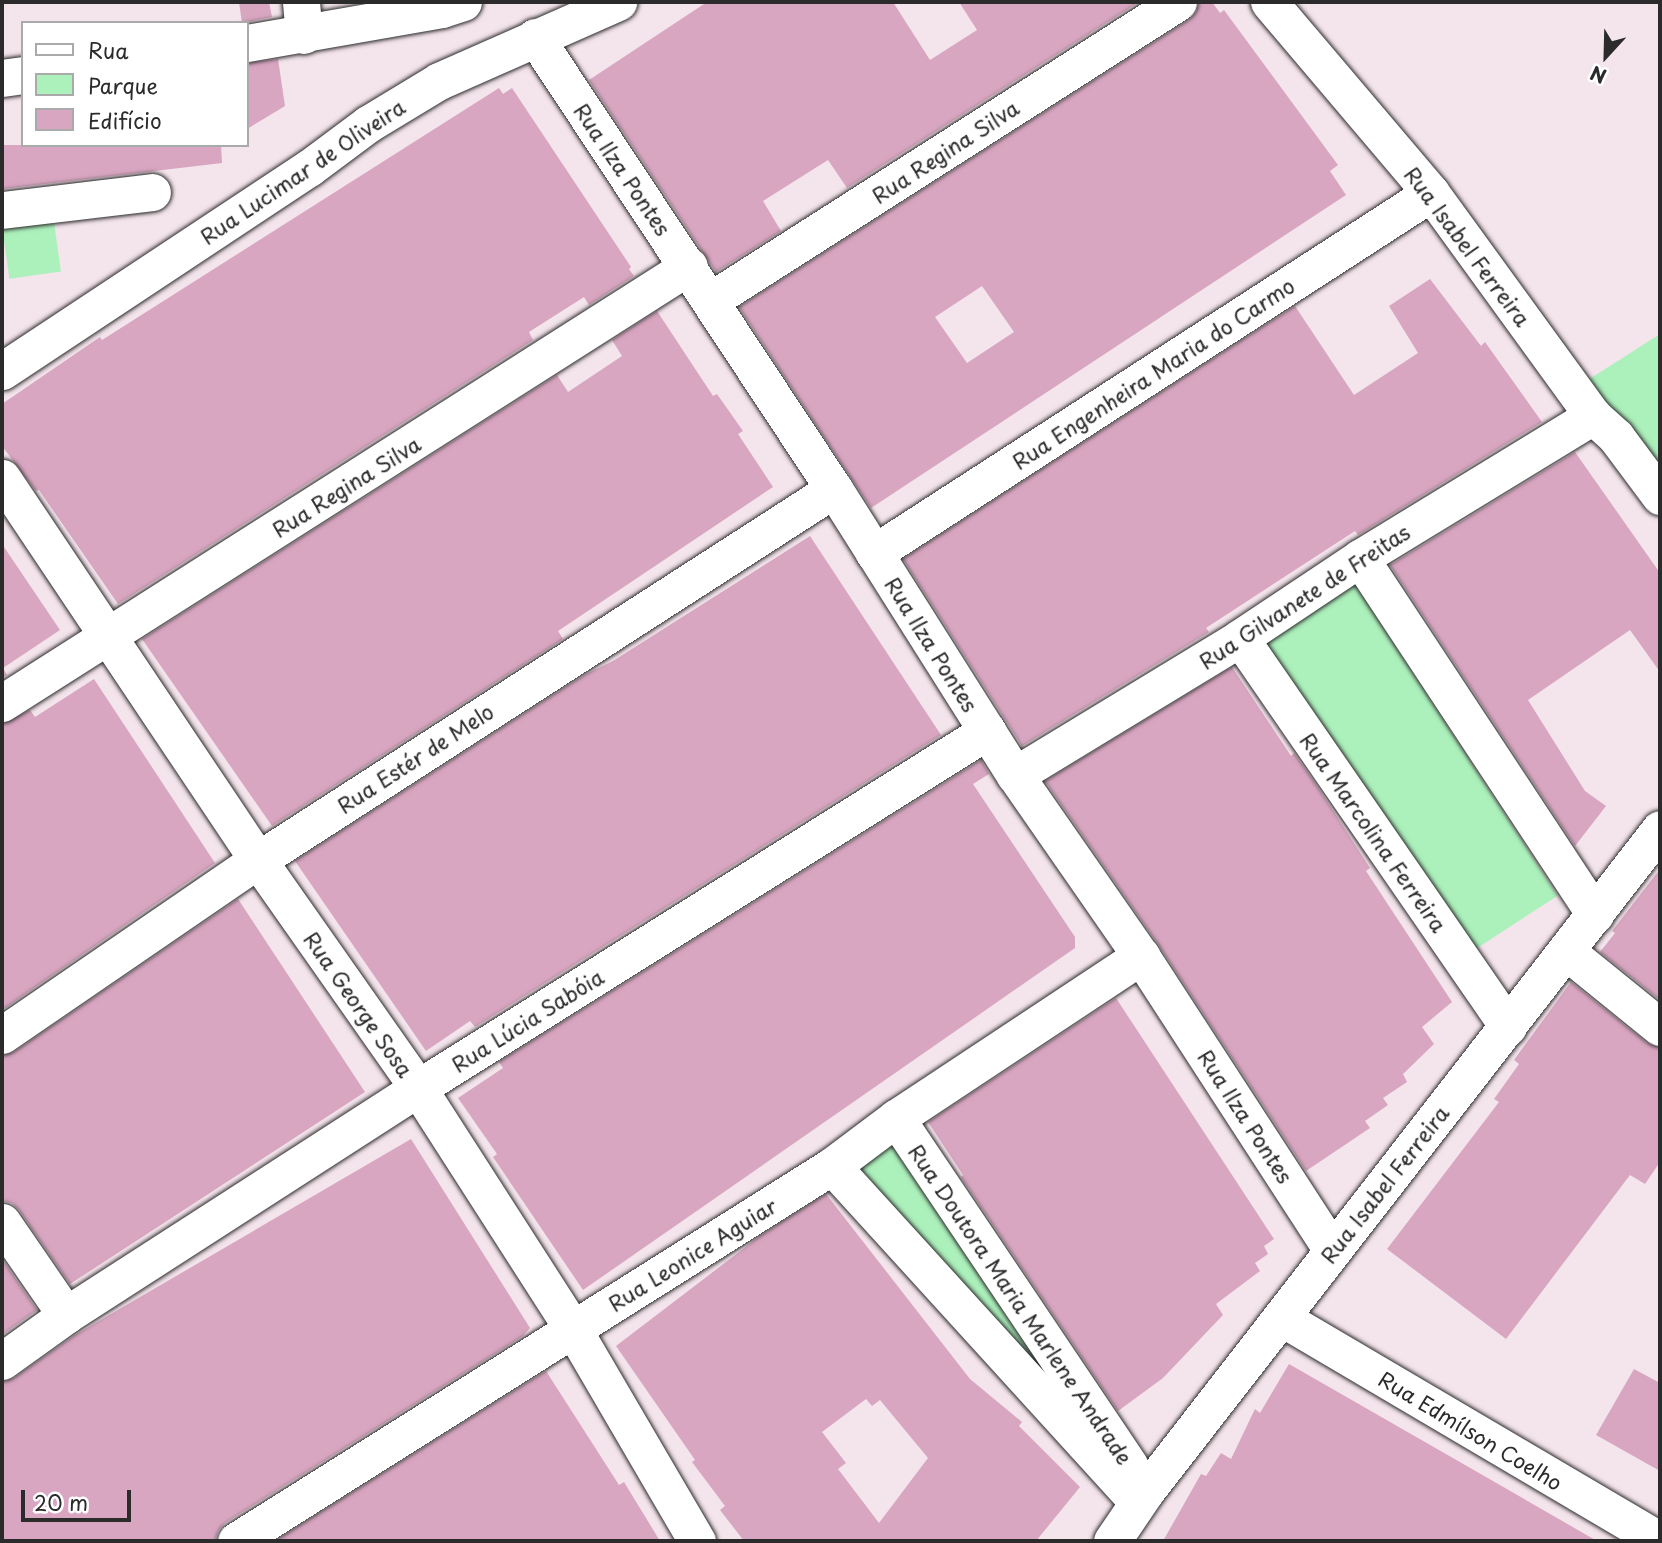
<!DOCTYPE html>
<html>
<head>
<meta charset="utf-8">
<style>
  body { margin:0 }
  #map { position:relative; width:1662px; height:1543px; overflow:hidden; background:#f4e4ec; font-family:"Playpen Sans",sans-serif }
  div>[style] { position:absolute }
  .green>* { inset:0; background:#acf1bc; transform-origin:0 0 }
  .building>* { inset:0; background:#d9a6c1 }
  .roads { filter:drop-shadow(0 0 2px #2b2b2b) drop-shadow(0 0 2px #2b2b2b) }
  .street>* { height:37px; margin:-18.5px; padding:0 18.5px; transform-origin:18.5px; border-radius:18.5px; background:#fff }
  span { translate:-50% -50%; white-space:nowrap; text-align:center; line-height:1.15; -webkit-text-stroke:5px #fff; paint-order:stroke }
  .street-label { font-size:21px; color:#2b2b2b }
  .frame { position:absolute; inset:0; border:4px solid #2b2b2b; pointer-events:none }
  .legend { position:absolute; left:21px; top:21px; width:228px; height:126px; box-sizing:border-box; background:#fff; border:2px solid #aaa; margin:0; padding:9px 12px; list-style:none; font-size:21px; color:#2b2b2b }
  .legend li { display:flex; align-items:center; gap:14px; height:35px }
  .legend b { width:35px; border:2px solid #aaa }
  .north { position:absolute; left:1571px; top:21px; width:70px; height:70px; -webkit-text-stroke:5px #fff; paint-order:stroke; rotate:202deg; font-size:19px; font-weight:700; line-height:28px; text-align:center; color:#2b2b2b }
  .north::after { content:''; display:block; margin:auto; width:24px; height:32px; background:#2b2b2b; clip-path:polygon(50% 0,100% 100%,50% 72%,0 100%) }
  .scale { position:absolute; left:21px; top:1490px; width:110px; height:32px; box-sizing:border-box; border:4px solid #2b2b2b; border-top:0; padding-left:9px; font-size:21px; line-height:24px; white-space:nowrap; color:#2b2b2b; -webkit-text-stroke:5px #fff; paint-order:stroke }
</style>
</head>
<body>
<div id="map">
  <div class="green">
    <div style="left:54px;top:222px;width:50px;height:52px;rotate:82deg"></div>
    <div style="clip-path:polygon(1660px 334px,1660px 509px,1577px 387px)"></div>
    <div style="left:1354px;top:582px;width:374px;height:113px;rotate:57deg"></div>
    <div style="clip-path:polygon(899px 1140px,1102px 1442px,854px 1171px)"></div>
  </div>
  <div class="building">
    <div style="clip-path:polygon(239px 2px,269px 2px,272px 17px,242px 23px)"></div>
    <div style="clip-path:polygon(707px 2px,893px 2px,930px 60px,977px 30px,959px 2px,1139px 2px,847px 188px,828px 160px,763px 201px,781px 231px,716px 272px,589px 80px)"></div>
    <div style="clip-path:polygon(evenodd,1199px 2px,1212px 2px,1220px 13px,1224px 10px,1338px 165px,1330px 171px,1346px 195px,871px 508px,739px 307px,1189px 20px,1196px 12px,1199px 2px,982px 286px,1014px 332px,967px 363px,935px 317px,982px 286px)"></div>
    <div style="clip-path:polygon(278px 59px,285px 106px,247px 129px,247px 63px)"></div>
    <div style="clip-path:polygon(499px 88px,503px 94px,512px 88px,631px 267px,629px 269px,634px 276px,589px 305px,584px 297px,529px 332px,533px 340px,118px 604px,39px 490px,36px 491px,2px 446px,2px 404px,100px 337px,102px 340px)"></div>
    <div style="clip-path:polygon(2px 145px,221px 145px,222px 163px,2px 189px)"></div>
    <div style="clip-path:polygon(1430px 279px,1481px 346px,1485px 342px,1542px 422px,1358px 535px,1355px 531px,1206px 628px,1209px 632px,1022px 746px,903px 559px,1295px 306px,1354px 395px,1418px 353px,1389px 306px)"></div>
    <div style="clip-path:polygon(657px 311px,713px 396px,717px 394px,743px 431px,738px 434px,773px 487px,558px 631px,563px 639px,272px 826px,142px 639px,557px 375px,568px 392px,622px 356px,612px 340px)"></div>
    <div style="clip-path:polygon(1575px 452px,1660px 573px,1660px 672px,1630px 630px,1528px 700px,1585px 791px,1606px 806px,1575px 846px,1390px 565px)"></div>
    <div style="clip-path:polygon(810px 536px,941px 735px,475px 1027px,470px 1021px,426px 1051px,295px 861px,586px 674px,613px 661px)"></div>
    <div style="clip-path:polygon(2px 544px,60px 630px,3px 668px,7px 675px,2px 678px)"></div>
    <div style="clip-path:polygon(1232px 667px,1291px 756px,1294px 753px,1319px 789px,1370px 868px,1366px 871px,1452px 1002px,1422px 1027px,1434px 1044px,1403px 1074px,1407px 1082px,1383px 1098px,1388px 1105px,1365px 1121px,1370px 1128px,1306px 1171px,1158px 944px,1045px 781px)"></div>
    <div style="clip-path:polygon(94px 679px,215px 863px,2px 1010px,2px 724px,30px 710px,35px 717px)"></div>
    <div style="clip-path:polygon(981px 760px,989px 774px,973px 784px,1075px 937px,1075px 948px,583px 1290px,493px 1157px,497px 1154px,458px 1098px,503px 1068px,499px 1062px)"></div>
    <div style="clip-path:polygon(1660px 869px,1660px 1000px,1600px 952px,1615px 933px,1612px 931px)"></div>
    <div style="clip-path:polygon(238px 899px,365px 1092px,70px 1284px,19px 1210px,12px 1203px,2px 1201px,2px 1056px,14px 1052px)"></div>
    <div style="clip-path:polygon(1571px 982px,1647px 1043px,1660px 1047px,1660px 1162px,1645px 1184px,1630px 1175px,1506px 1339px,1387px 1249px,1499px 1102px,1494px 1099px,1519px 1064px,1514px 1060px)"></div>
    <div style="clip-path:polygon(1116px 998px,1274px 1239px,1264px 1246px,1268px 1254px,1255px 1263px,1260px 1271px,1216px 1304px,1223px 1315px,1163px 1378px,1118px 1411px,961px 1177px,963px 1175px,928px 1122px)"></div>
    <div style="clip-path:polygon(411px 1139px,530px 1328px,523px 1336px,225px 1523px,218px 1531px,215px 1541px,2px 1541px,2px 1382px,14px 1378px,75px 1335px)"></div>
    <div style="clip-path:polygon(evenodd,826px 1194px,970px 1379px,1022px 1422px,1019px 1426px,1080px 1487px,1036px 1541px,744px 1541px,720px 1510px,725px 1506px,692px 1462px,695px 1460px,616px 1346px,760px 1236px,826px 1194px,866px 1399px,872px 1406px,880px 1400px,928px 1458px,879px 1523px,838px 1469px,846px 1463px,822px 1432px,866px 1399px)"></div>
    <div style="clip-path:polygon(2px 1259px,37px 1310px,2px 1335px)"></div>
    <div style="clip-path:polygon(1289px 1364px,1479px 1473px,1597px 1541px,1163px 1541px,1201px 1474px,1206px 1476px,1221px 1453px,1231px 1459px,1255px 1409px,1260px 1413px)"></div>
    <div style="clip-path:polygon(1634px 1369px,1660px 1383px,1660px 1471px,1596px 1435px)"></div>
    <div style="clip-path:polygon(546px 1371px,619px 1485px,624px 1482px,660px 1541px,275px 1541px)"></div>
  </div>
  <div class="roads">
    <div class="street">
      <div style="left:301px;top:2px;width:33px;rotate:85deg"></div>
      <div style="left:1269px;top:2px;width:250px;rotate:49.7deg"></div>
      <div style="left:1431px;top:193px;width:276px;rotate:54deg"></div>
      <div style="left:1593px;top:416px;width:31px;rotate:42deg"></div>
      <div style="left:1616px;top:437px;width:74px;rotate:53.3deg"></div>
      <div style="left:535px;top:37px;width:542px;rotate:56.52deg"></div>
      <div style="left:834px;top:489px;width:338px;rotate:57.7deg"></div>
      <div style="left:1015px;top:775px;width:221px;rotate:55.2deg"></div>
      <div style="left:1141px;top:956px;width:351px;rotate:57deg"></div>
      <div style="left:247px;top:43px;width:198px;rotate:-9.9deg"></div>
      <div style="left:442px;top:9px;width:22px;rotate:-18deg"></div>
      <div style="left:2px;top:78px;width:21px;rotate:-8deg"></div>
      <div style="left:2px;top:210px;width:151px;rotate:-6.8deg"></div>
      <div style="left:711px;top:300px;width:554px;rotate:-32.54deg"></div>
      <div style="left:2px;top:371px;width:368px;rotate:-33.5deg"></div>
      <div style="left:309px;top:168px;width:74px;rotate:-36.7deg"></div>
      <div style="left:368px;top:124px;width:83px;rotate:-31.2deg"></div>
      <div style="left:439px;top:81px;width:196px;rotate:-23.8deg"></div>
      <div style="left:2px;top:478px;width:460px;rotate:56.2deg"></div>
      <div style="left:258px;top:860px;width:279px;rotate:54.9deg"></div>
      <div style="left:418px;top:1088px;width:287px;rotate:57.3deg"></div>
      <div style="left:573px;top:1329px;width:246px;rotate:59.7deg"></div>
      <div style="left:874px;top:553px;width:663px;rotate:-32.88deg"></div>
      <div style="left:1360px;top:558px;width:427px;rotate:56.6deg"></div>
      <div style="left:1240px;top:638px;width:472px;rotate:55.4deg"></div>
      <div style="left:2px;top:703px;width:814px;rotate:-32.46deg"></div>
      <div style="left:1015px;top:775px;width:263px;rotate:-31.3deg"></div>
      <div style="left:1240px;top:638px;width:144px;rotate:-33.7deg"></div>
      <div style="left:1360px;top:558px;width:273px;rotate:-31.4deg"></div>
      <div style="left:1566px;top:951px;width:121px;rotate:39deg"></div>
      <div style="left:2px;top:1035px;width:310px;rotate:-34.4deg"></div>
      <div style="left:258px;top:860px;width:685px;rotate:-32.79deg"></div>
      <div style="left:896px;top:1118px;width:419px;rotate:56.1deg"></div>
      <div style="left:832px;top:1166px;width:454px;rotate:47.7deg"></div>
      <div style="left:2px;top:1222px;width:113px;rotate:55.5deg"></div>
      <div style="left:1282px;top:1318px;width:439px;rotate:30.5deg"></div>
      <div style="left:2px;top:1361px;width:79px;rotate:-35.7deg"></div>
      <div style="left:66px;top:1315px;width:419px;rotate:-32.8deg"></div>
      <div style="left:418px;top:1088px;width:672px;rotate:-32.1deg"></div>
      <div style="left:236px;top:1541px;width:704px;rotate:-32.18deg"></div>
      <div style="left:832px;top:1166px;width:80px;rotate:-36.9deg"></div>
      <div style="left:896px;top:1118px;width:294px;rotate:-33.5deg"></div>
      <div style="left:1112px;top:1541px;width:60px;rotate:-55.8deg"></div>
      <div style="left:1146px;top:1491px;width:838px;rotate:-52.17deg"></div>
    </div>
  </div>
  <div class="street-label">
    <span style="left:945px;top:151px;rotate:-33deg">Rua Regina Silva</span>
    <span style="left:623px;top:169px;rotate:56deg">Rua Ilza Pontes</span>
    <span style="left:302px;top:171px;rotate:-34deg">Rua Lucimar de Oliveira</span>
    <span style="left:1468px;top:246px;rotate:53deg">Rua Isabel Ferreira</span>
    <span style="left:1153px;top:373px;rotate:-33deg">Rua Engenheira Maria do Carmo</span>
    <span style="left:346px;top:486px;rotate:-32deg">Rua Regina Silva</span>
    <span style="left:1304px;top:596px;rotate:-33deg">Rua Gilvanete de Freitas</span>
    <span style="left:932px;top:644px;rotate:58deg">Rua Ilza Pontes</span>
    <span style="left:415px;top:758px;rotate:-33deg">Rua Estér de Melo</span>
    <span style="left:1374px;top:832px;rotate:55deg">Rua Marcolina Ferreira</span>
    <span style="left:359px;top:1004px;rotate:55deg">Rua George Sosa</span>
    <span style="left:527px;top:1020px;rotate:-32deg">Rua Lúcia Sabóia</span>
    <span style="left:1246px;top:1116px;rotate:57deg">Rua Ilza Pontes</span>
    <span style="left:1384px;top:1184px;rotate:-52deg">Rua Isabel Ferreira</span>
    <span style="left:692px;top:1254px;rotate:-32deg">Rua Leonice Aguiar</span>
    <span style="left:1021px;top:1304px;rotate:56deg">Rua Doutora Maria Marlene Andrade</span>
    <span style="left:1471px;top:1430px;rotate:31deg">Rua Edmílson Coelho</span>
  </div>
  <div class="frame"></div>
  <ul class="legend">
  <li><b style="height:9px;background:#fff"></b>Rua</li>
  <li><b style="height:19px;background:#acf1bc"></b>Parque</li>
  <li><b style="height:19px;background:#d9a6c1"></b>Edifício</li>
  </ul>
  <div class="north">N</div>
  <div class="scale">20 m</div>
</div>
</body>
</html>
